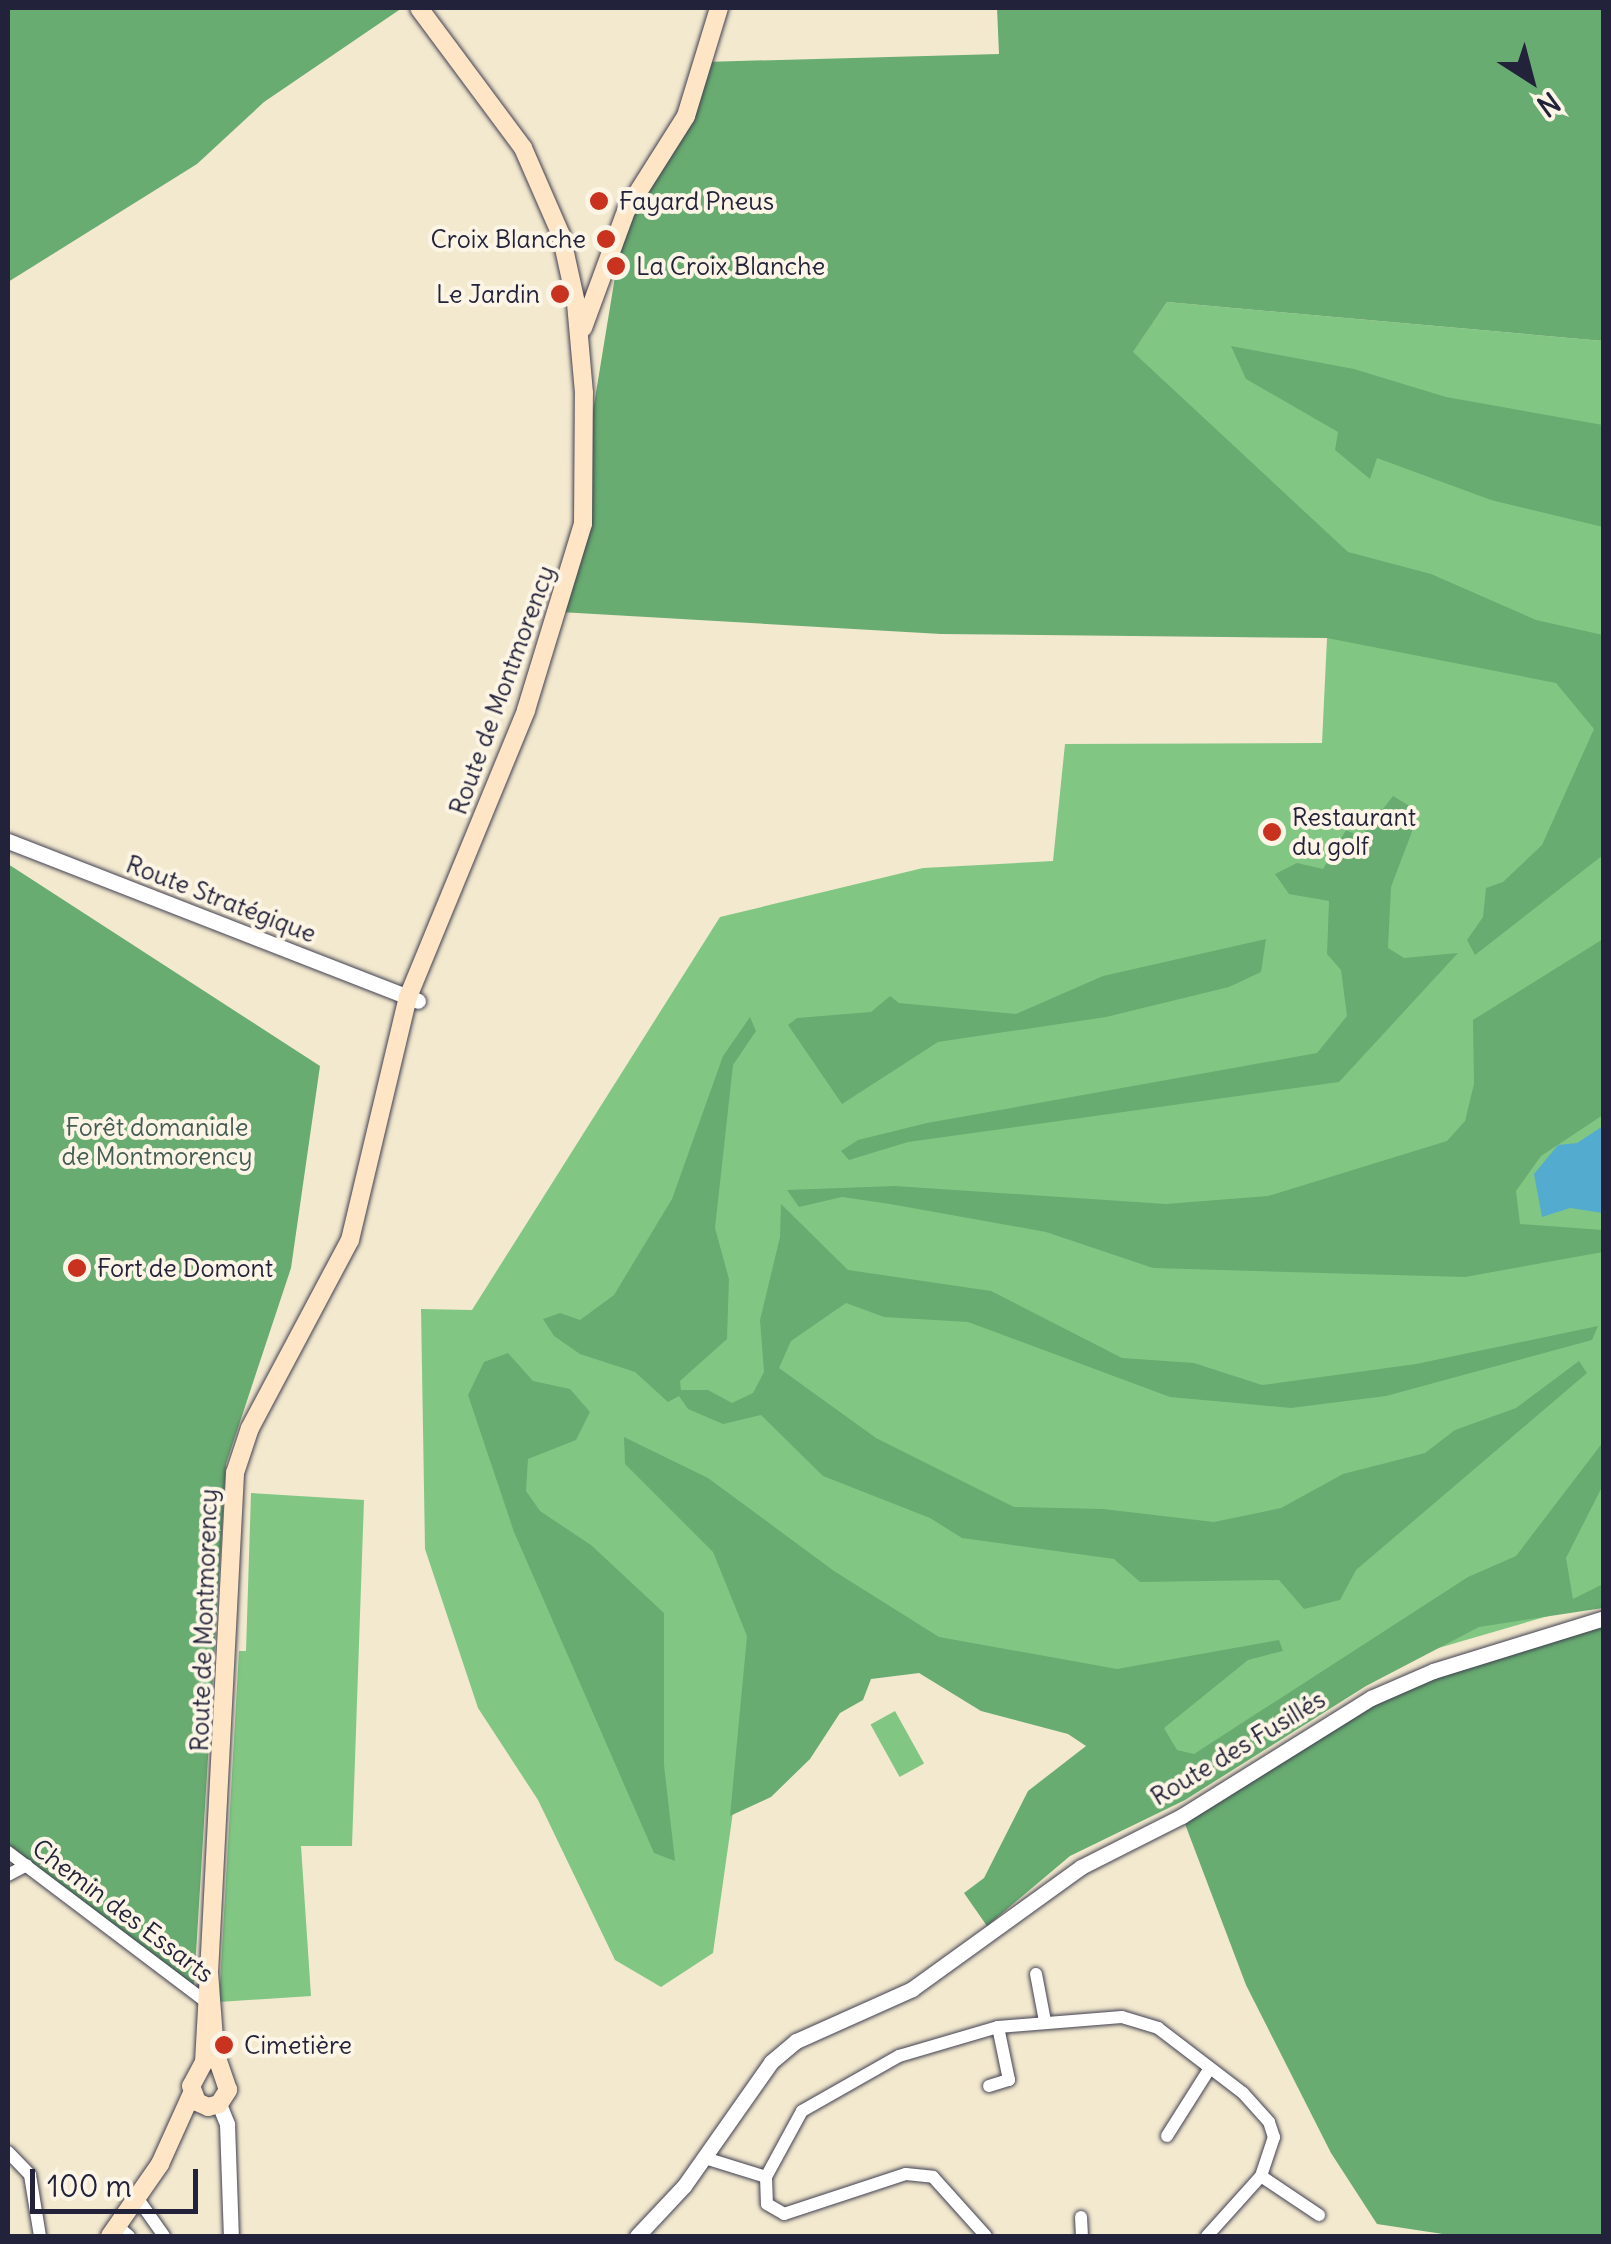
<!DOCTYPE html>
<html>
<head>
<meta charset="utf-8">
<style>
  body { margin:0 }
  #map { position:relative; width:1611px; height:2244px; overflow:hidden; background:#f3e9cf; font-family:Delius,sans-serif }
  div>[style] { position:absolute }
  .green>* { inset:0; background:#81c783; transform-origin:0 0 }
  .forest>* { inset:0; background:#68ac71 }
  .water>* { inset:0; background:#53abd0 }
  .roads { filter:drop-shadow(0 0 2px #414051) drop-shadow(0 0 2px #414051) }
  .minor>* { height:12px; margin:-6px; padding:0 6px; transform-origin:6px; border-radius:6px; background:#fff }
  .tertiary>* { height:15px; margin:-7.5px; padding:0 7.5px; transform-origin:7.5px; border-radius:7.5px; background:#fff }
  .secondary>* { height:18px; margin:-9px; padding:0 9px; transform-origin:9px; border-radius:9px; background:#fde5c5 }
  .dots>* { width:28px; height:28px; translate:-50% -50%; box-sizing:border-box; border:5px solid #fcf5e5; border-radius:50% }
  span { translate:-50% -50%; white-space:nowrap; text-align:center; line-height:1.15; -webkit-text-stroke:8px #fcf5e5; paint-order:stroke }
  .poi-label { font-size:25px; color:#22223b }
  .left { translate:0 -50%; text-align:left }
  .right { translate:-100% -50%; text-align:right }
  .street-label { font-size:25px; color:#22223b }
  .park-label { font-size:25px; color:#435c54 }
  .frame { position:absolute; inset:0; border:10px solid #22223b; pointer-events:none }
  .north { position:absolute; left:1481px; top:30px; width:100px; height:100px; -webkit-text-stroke:8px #fcf5e5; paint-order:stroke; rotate:144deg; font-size:28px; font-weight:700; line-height:40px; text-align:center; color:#22223b }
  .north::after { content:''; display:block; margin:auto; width:35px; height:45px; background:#22223b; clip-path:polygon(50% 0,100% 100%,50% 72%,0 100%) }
  .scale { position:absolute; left:30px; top:2169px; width:168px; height:45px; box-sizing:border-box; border:5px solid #22223b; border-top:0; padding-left:12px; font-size:30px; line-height:35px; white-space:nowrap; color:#22223b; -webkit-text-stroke:8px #fcf5e5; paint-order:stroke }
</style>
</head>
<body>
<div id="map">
  <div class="green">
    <div style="clip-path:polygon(1167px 302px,1603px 341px,1603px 1600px,1308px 1686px,1154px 1790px,1058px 1697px,852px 1622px,752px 1678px,713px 1953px,661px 1987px,615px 1960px,538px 1800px,478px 1708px,425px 1549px,421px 1309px,472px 1310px,720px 917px,923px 868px,1053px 861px,1065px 744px,1322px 743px,1327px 638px,1132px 353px)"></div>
    <div style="clip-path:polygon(251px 1493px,364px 1500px,352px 1846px,301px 1846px,311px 1996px,219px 2002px,239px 1651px,246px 1651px)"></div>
    <div style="left:895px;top:1711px;width:60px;height:28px;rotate:61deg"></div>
  </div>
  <div class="forest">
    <div style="clip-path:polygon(8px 8px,402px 8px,264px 102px,197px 164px,8px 282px)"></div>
    <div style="clip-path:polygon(997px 8px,1603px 8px,1603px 341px,1167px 302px,1133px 352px,1348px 552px,1431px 574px,1536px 620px,1603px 635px,1603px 855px,1475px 955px,1467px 940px,1483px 917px,1486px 888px,1503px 882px,1542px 845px,1594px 729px,1556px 683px,1327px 638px,941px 634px,560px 612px,622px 234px,704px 62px,999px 54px)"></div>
    <div style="clip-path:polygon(1231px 346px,1354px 369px,1446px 397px,1603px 425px,1603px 527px,1491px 500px,1377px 458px,1370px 479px,1335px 450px,1338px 432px,1246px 379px)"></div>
    <div style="clip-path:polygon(1393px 796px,1408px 805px,1413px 829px,1391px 887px,1388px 948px,1404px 958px,1458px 953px,1339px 1082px,908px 1142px,849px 1160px,841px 1151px,858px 1140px,927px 1123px,1317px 1053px,1347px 1016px,1341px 970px,1327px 954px,1329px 901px,1289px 894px,1275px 874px,1297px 863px,1323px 869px,1346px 830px,1361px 837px)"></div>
    <div style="clip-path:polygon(8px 864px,320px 1066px,291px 1268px,226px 1464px,194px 1986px,8px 1853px)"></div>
    <div style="clip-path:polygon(1266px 939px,1261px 972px,1229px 987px,1106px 1017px,938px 1042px,842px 1104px,788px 1025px,797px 1018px,871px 1012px,890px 996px,899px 1003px,1016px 1014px,1103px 976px)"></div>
    <div style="clip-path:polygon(1603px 939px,1603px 1115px,1541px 1156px,1516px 1191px,1520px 1224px,1603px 1230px,1603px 1252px,1465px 1277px,1153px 1268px,1046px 1232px,890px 1204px,842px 1197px,799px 1207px,787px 1190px,895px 1186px,1166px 1204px,1268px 1196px,1447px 1141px,1465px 1121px,1474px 1084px,1473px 1020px)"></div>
    <div style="clip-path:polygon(750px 1017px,756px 1031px,733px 1065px,715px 1228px,729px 1279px,727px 1339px,680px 1381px,681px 1390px,708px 1390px,732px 1403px,753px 1393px,764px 1372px,760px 1320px,780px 1237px,781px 1204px,848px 1270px,991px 1291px,1122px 1358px,1194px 1363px,1262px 1385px,1416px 1364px,1598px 1326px,1592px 1340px,1386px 1396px,1291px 1408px,1170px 1397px,968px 1322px,884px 1317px,846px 1303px,791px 1341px,779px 1368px,876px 1438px,1014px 1507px,1103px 1509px,1214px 1522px,1281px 1508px,1343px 1474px,1425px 1453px,1455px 1430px,1516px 1408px,1579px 1361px,1587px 1373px,1356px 1570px,1340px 1600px,1304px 1609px,1279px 1580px,1140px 1582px,1114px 1559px,962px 1538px,930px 1518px,823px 1476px,761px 1415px,723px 1424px,688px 1409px,679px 1396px,668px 1402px,635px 1372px,580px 1354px,554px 1336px,543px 1319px,560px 1313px,580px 1320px,614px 1295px,672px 1199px,723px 1056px)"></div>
    <div style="clip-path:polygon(508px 1353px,533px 1381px,570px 1389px,590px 1412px,576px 1440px,528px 1459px,526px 1491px,540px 1511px,591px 1545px,664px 1613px,664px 1765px,675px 1861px,654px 1853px,514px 1532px,468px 1395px,484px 1362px)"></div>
    <div style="clip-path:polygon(624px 1437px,708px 1478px,834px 1571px,939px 1637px,1117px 1669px,1279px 1640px,1283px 1651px,1248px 1660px,1164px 1728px,1177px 1750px,1194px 1754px,1468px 1577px,1516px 1556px,1603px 1442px,1603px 1485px,1566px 1558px,1573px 1599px,1603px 1584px,1603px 1608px,1479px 1627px,1366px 1686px,1185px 1800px,1070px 1856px,987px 1926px,964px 1893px,984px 1878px,1028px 1791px,1086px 1746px,1068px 1734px,981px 1711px,919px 1673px,871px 1679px,863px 1700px,840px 1713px,810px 1759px,771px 1797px,730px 1816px,747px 1636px,713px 1552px,625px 1464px)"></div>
    <div style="clip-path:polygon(1603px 1618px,1603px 2236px,1456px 2236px,1377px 2224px,1331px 2153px,1246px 1985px,1182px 1816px,1371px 1698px)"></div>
  </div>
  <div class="water">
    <div style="clip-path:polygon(1603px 1126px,1603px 1213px,1570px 1208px,1542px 1217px,1534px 1174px,1558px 1145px,1577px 1143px)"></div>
  </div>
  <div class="roads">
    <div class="minor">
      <div style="left:8px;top:1852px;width:252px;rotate:37.1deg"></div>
      <div style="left:8px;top:1875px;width:21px;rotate:-28deg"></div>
      <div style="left:1036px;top:1974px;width:48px;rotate:79.2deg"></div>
      <div style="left:989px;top:2086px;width:21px;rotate:-17deg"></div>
      <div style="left:1009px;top:2080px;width:54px;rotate:-101.7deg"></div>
      <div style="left:1167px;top:2136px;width:80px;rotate:-57.7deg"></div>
      <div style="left:8px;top:2152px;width:32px;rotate:46deg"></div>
      <div style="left:30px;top:2175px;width:62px;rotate:80.7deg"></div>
      <div style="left:705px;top:2158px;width:64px;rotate:17.3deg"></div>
      <div style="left:766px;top:2177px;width:27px;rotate:88deg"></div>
      <div style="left:767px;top:2204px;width:20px;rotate:30deg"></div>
      <div style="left:784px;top:2214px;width:128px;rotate:-18.2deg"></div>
      <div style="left:906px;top:2174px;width:27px;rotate:6deg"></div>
      <div style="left:933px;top:2177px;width:79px;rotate:48.1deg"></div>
      <div style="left:1261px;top:2176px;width:70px;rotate:33.9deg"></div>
      <div style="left:766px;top:2177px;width:75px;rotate:-61.4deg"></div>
      <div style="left:802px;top:2111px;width:112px;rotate:-29.6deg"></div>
      <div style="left:899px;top:2056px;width:103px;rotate:-16.3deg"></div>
      <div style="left:998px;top:2027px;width:124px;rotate:-4.6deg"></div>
      <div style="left:1122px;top:2017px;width:38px;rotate:17deg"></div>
      <div style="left:1158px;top:2028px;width:107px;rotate:37.4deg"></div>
      <div style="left:1243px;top:2093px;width:39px;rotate:48deg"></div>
      <div style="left:1269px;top:2122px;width:16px;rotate:72deg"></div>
      <div style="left:1274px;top:2137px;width:41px;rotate:108.4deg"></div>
      <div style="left:1261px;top:2176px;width:81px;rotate:132deg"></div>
      <div style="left:138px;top:2199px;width:45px;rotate:54.9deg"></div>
      <div style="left:1081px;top:2217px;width:19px;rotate:87deg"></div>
      <div style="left:118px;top:2227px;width:14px;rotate:39deg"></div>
    </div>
    <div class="tertiary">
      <div style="left:8px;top:841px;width:440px;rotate:21.3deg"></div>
      <div style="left:219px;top:2104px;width:22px;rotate:68deg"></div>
      <div style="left:227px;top:2124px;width:112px;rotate:88deg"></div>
      <div style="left:637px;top:2236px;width:69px;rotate:-46.8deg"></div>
      <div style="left:684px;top:2186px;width:151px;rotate:-54.9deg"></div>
      <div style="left:771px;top:2062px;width:33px;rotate:-40deg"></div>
      <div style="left:796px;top:2041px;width:127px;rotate:-24.1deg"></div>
      <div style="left:912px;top:1989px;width:208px;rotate:-35.8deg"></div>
      <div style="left:1081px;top:1867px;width:113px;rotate:-26.8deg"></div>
      <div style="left:1182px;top:1816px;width:223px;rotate:-32deg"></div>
      <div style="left:1371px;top:1698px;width:68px;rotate:-23.5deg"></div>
      <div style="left:1433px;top:1671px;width:179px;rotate:-17.2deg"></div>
    </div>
    <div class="secondary">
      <div style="left:583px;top:328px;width:125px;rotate:-69.8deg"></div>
      <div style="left:626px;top:211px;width:112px;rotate:-57.7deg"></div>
      <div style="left:686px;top:116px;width:113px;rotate:-73deg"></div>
      <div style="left:209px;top:1973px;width:89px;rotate:93.2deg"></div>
      <div style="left:204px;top:2062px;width:27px;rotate:118deg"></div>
      <div style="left:191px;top:2086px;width:17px;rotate:69deg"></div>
      <div style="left:197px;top:2102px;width:12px;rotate:24deg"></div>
      <div style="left:208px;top:2107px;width:11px;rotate:-15deg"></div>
      <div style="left:219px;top:2104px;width:17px;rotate:-57deg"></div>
      <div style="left:228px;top:2090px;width:40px;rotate:-108.9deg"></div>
      <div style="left:215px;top:2052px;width:79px;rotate:-94.3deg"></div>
      <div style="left:209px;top:1973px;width:501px;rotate:-87.02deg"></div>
      <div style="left:235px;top:1473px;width:47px;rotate:-71.6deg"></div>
      <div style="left:250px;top:1428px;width:213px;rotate:-62deg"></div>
      <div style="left:350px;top:1240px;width:250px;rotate:-76.6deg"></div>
      <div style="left:408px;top:997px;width:310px;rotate:-67.6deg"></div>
      <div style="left:526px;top:710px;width:195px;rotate:-73deg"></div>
      <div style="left:583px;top:524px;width:131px;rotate:-89.6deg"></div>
      <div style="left:584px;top:393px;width:90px;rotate:-95.1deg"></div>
      <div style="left:576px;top:303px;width:70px;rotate:-102.4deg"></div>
      <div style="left:561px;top:235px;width:95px;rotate:-113.6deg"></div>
      <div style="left:523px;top:148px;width:174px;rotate:-126.6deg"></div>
      <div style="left:110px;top:2236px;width:88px;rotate:-55.2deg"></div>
      <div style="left:160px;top:2164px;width:78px;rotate:-65.7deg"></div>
    </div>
  </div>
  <div class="dots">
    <div style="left:599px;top:201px;background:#c8321e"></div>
    <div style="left:606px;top:239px;background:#c8321e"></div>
    <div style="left:616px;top:266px;background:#c8321e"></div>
    <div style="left:560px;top:294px;background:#c8321e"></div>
    <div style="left:1272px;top:832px;background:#c8321e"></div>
    <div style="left:77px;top:1268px;background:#c8321e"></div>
    <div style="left:224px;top:2045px;background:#c8321e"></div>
  </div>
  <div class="poi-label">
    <span class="left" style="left:619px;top:201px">Fayard Pneus</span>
    <span class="right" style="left:586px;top:239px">Croix Blanche</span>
    <span class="left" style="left:636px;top:266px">La Croix Blanche</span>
    <span class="right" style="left:540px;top:294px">Le Jardin</span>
    <span class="left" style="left:1292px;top:832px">Restaurant<br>du golf</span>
    <span class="left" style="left:97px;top:1268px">Fort de Domont</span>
    <span class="left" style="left:244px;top:2045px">Cimetière</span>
  </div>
  <div class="street-label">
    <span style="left:502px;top:690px;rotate:-70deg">Route de Montmorency</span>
    <span style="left:221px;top:899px;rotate:21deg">Route Stratégique</span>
    <span style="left:204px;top:1620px;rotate:-88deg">Route de Montmorency</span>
    <span style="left:1238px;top:1748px;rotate:-31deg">Route des Fusillés</span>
    <span style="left:123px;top:1911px;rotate:37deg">Chemin des Essarts</span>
  </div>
  <div class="park-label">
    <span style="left:157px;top:1142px">Forêt domaniale<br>de Montmorency</span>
  </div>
  <div class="frame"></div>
  <div class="north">N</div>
  <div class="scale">100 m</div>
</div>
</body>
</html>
